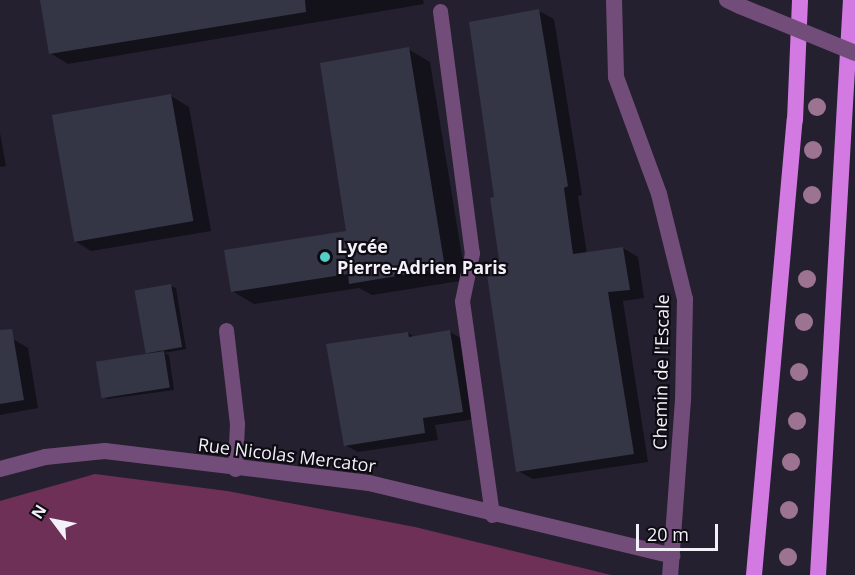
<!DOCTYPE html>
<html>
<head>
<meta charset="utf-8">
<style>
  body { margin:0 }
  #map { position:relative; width:855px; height:575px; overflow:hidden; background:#25202f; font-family:"Open Sans",sans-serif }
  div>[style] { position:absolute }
  .green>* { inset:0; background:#6f3058 }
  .shadow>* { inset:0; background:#0007 }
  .building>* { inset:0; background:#343646; transform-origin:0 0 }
  .service>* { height:15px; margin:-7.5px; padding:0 7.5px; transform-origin:7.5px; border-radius:7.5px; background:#734d7a }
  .minor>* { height:16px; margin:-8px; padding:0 8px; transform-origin:8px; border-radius:8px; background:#734d7a }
  .trunk>* { height:16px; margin:-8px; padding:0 8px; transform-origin:8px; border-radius:8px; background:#d279e2 }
  .minor-bridge>* { height:16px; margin:-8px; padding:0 8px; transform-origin:8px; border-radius:8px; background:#734d7a }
  .trees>* { width:18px; height:18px; margin:-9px; border-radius:50%; background:#9c7491 }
  .dots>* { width:16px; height:16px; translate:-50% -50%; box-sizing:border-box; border:3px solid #0e0b12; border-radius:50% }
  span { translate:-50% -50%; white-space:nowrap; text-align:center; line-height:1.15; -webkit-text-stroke:4.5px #0e0b12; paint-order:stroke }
  .poi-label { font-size:18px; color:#f3f0fa; font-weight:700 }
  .left { translate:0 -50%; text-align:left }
  .street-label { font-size:18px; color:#f3f0fa }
  .north { position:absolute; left:24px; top:491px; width:60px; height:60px; -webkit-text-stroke:4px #0e0b12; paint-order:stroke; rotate:302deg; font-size:16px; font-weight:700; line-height:24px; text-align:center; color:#f3f0fa }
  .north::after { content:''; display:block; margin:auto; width:21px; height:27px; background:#f3f0fa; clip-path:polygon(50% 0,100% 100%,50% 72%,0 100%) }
  .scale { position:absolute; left:636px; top:524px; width:82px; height:27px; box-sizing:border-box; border:3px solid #f3f0fa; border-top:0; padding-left:8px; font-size:18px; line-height:21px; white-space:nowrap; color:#f3f0fa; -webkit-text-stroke:4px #0e0b12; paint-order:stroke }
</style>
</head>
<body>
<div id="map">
  <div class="green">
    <div style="clip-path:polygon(95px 474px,227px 491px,415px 527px,611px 575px,0 575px,0 501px)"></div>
  </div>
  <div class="shadow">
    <div style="clip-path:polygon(41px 0,423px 0,424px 4px,68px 64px,50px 53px)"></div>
    <div style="clip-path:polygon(539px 11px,554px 19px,582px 195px,578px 196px,587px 254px,623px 248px,638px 257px,644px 298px,623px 301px,648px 462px,533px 479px,518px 471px,496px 199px)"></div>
    <div style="clip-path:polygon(408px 49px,430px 62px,466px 280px,372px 295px,359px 288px,254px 304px,232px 291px,348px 233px)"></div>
    <div style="clip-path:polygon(171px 96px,189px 107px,211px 231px,91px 251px,73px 240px)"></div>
    <div style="clip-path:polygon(0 133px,6px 166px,0 167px)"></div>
    <div style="clip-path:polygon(171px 286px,176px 288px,186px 349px,164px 353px,169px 355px,174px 390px,107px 399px,102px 396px,150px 355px,145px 352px)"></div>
    <div style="clip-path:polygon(450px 332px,464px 340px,476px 419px,435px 425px,438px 440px,358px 452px,345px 445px,408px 333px,415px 337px)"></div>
    <div style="clip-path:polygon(13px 339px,28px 348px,38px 408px,0 415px,0 341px)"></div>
  </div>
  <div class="building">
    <div style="clip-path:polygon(40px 0,305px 0,306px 12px,49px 54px)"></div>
    <div style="clip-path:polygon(539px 9px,568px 186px,564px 188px,573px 254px,623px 247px,630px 290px,608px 292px,634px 454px,516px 472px,486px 268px,500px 266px,490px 198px,494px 197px,469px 22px)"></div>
    <div style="clip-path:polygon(409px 47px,445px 268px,349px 284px,348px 274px,231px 292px,224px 250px,346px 231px,320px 63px)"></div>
    <div style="left:171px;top:94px;width:129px;height:121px;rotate:80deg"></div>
    <div style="left:171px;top:284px;width:64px;height:37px;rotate:80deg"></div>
    <div style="clip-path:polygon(12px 329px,24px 400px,0 404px,0 330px)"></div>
    <div style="clip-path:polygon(450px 330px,463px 412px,423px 418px,425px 433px,344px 446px,326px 344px,408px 332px,409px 337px)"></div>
    <div style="left:164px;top:351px;width:37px;height:69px;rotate:81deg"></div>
  </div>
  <div class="service">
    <div style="left:440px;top:11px;width:244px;rotate:82.5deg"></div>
    <div style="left:472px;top:253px;width:49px;rotate:101.8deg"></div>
    <div style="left:462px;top:301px;width:216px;rotate:82deg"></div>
    <div style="left:226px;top:330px;width:94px;rotate:83.3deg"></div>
    <div style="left:237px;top:423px;width:46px;rotate:92.5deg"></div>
  </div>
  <div class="minor">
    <div style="left:614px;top:0;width:77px;rotate:88.5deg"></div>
    <div style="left:616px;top:77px;width:125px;rotate:69.8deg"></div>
    <div style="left:659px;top:194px;width:108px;rotate:76.1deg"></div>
    <div style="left:685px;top:299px;width:101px;rotate:91.1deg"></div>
    <div style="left:683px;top:400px;width:175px;rotate:94.2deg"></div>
    <div style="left:727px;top:0;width:14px;rotate:25deg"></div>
    <div style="left:0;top:469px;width:47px;rotate:-14.9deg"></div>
    <div style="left:45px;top:457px;width:60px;rotate:-5.7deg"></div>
    <div style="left:105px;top:451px;width:266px;rotate:6.9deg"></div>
    <div style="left:369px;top:483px;width:312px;rotate:13.5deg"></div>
  </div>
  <div class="trunk">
    <div style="left:754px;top:575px;width:457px;rotate:-84.9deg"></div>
    <div style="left:795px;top:120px;width:120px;rotate:-87.6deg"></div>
    <div style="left:818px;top:575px;width:576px;rotate:-86.72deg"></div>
  </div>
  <div class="minor-bridge">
    <div style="left:740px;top:6px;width:124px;rotate:22.2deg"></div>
  </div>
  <div class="trees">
    <div style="left:817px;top:107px"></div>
    <div style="left:813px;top:150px"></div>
    <div style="left:812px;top:195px"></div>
    <div style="left:807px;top:279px"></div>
    <div style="left:804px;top:322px"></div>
    <div style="left:799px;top:372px"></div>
    <div style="left:797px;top:421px"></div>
    <div style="left:791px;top:462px"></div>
    <div style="left:789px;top:510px"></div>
    <div style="left:788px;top:557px"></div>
  </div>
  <div class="dots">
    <div style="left:325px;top:257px;background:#54cdc7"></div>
  </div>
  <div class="poi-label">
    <span class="left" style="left:337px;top:257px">Lycée<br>Pierre-Adrien Paris</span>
  </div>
  <div class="street-label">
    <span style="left:661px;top:372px;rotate:-89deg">Chemin de l'Escale</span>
    <span style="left:287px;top:455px;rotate:7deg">Rue Nicolas Mercator</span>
  </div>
  <div class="north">N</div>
  <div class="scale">20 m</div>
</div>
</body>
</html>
